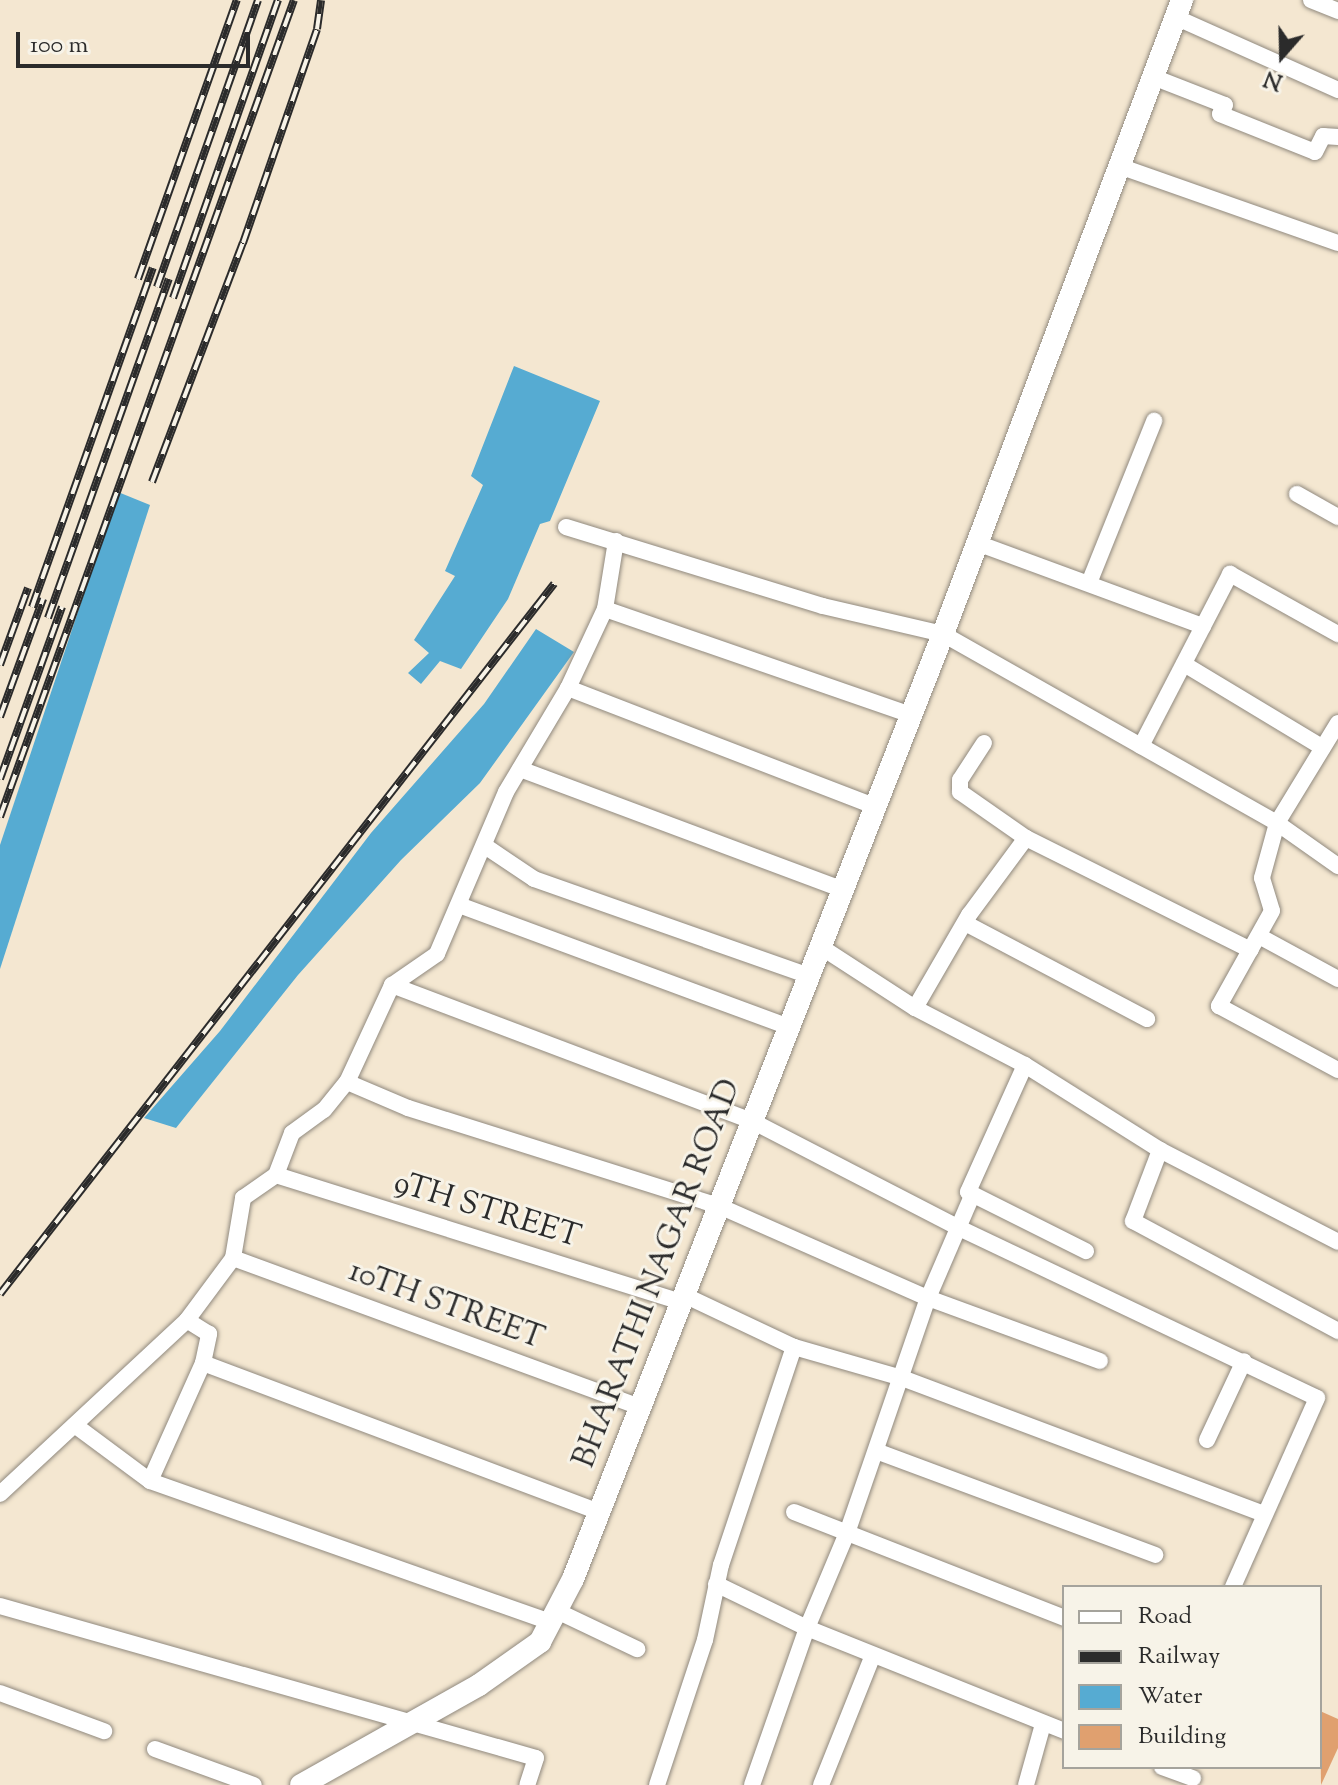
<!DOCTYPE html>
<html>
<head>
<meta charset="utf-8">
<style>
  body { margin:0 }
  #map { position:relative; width:1338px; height:1785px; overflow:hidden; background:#f4e7d1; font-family:"Sorts Mill Goudy",serif }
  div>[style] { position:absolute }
  .water>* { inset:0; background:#56abd2 }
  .building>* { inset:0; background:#e0a06f }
  .roads { filter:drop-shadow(0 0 2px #90897e) drop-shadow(0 0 2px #90897e) }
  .minor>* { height:16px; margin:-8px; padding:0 8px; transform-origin:8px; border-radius:8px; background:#fff }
  .secondary>* { height:22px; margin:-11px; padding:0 11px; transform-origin:11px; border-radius:11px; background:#fff }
  .rail>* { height:8px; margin-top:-4px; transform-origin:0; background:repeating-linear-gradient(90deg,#f7f3e8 0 15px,#2b2b2b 0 30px); box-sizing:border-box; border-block:2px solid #2b2b2b }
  span { translate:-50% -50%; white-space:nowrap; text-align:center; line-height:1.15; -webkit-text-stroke:6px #f7f3e8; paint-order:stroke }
  .street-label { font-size:32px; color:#2b2b2b }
  .legend { position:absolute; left:1062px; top:1585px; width:260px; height:184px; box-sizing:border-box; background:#f7f3e8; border:2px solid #a5a39c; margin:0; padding:10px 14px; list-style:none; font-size:24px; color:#2b2b2b }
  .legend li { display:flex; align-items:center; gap:16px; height:40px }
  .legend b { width:40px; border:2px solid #a5a39c }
  .north { position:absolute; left:1242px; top:16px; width:80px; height:80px; -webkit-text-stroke:6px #f7f3e8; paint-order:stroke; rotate:200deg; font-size:22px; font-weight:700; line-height:32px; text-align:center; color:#2b2b2b }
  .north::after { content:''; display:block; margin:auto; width:28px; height:36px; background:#2b2b2b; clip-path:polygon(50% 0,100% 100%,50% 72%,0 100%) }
  .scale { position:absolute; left:16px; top:32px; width:234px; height:36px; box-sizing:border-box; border:4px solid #2b2b2b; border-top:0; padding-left:10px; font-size:24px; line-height:28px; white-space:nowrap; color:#2b2b2b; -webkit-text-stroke:6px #f7f3e8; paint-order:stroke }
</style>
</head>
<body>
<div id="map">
  <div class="water">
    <div style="clip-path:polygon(514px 366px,600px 401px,550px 521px,540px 524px,508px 599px,461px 669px,440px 661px,421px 684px,408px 673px,429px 653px,414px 640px,455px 576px,445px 571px,483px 485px,471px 476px)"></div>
    <div style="clip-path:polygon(118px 492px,150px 505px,0 969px,0 845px)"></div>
    <div style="clip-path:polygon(536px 629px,574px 652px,480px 783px,401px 860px,298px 975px,176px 1128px,144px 1118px,220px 1031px,371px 833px,484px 704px)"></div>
  </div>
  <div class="building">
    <div style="clip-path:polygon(1320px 1711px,1338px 1719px,1338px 1748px,1321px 1785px)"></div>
  </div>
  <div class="roads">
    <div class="minor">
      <div style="left:1311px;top:0;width:29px;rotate:22deg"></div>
      <div style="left:1175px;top:17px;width:179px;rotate:24.1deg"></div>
      <div style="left:1153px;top:77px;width:77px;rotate:21.3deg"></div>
      <div style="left:1225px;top:105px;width:10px;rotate:119deg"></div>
      <div style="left:1220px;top:114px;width:102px;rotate:21.8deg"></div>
      <div style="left:1315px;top:152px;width:18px;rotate:-63deg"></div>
      <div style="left:1323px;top:136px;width:15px;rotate:4deg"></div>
      <div style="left:1119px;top:166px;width:232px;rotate:19.4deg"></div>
      <div style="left:1297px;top:494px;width:47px;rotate:29.3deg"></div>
      <div style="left:566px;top:527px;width:269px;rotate:17.1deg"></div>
      <div style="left:823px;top:606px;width:123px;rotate:13.1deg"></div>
      <div style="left:943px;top:634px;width:384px;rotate:29.5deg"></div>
      <div style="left:1277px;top:823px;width:75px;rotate:35.2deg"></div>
      <div style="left:616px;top:541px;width:69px;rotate:99.2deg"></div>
      <div style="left:605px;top:609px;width:87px;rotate:115.1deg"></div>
      <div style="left:568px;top:688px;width:121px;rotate:120.8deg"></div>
      <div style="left:506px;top:792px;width:176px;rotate:113.1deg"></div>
      <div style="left:437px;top:954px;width:55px;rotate:145.4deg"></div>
      <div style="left:392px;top:985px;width:107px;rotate:114.9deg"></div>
      <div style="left:347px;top:1082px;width:66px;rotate:23.1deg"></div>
      <div style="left:408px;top:1108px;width:326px;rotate:17.5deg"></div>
      <div style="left:719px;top:1206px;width:228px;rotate:23.8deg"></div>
      <div style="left:928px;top:1298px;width:183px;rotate:20.1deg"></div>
      <div style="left:977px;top:543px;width:241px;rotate:20.2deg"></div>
      <div style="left:1089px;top:583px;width:175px;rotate:-68.1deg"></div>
      <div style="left:605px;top:609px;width:324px;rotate:19.1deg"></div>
      <div style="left:1184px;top:664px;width:162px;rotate:31.1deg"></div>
      <div style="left:568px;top:688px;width:330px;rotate:21.1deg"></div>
      <div style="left:1338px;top:723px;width:117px;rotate:121.4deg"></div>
      <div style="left:1277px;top:823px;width:57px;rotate:105.3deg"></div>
      <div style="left:1262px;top:878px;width:34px;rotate:73deg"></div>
      <div style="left:1272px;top:911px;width:109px;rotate:119.2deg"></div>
      <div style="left:1219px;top:1006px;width:135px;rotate:28.3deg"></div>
      <div style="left:984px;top:743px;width:44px;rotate:123deg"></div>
      <div style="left:960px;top:780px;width:12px;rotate:90deg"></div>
      <div style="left:960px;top:792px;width:80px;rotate:34.9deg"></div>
      <div style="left:1141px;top:746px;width:194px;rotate:-62.6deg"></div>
      <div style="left:1230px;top:574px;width:124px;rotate:29.1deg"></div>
      <div style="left:520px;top:769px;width:345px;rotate:20.5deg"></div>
      <div style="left:485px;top:846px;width:59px;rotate:34deg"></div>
      <div style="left:534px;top:879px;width:292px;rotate:19.4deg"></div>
      <div style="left:459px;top:905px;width:352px;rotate:20.3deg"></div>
      <div style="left:965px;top:923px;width:206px;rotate:27.8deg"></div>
      <div style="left:1259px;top:936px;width:90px;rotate:28.6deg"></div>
      <div style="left:821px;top:947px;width:112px;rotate:33deg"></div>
      <div style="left:915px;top:1008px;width:124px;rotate:27.4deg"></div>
      <div style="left:1025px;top:1065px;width:160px;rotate:32.2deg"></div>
      <div style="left:1160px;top:1150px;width:200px;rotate:27.3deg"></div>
      <div style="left:392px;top:985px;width:385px;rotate:20.7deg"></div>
      <div style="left:752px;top:1121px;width:233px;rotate:27.3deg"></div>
      <div style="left:959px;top:1228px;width:396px;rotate:25.4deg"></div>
      <div style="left:1317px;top:1398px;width:207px;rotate:114deg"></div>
      <div style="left:915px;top:1008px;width:108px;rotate:-59.9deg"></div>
      <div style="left:969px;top:915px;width:96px;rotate:-53.5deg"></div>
      <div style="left:1026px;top:838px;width:251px;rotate:26.5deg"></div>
      <div style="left:1025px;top:1065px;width:139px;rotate:114.2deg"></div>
      <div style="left:968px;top:1192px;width:132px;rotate:26.6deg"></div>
      <div style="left:1160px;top:1150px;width:76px;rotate:110.8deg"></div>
      <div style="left:1133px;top:1221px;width:233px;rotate:28.2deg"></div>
      <div style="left:276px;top:1175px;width:425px;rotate:17.4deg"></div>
      <div style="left:233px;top:1258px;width:434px;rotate:20.1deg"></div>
      <div style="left:794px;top:1347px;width:112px;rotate:16deg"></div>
      <div style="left:902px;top:1378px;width:386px;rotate:20.6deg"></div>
      <div style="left:203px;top:1363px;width:424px;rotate:20.6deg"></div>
      <div style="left:76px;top:1426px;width:92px;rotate:36.6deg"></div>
      <div style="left:150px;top:1481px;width:424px;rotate:19.4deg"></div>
      <div style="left:1207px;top:1440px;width:87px;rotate:-64.9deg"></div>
      <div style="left:876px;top:1451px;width:298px;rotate:20.4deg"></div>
      <div style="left:150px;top:1481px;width:129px;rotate:-65.8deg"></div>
      <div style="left:203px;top:1363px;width:30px;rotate:-78deg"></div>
      <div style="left:209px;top:1334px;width:26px;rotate:-148deg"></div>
      <div style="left:0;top:1494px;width:255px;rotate:-42.9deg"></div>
      <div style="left:187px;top:1320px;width:77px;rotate:-53.4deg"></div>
      <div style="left:233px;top:1258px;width:61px;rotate:-80.5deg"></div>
      <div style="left:243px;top:1198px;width:40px;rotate:-34.9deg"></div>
      <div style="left:276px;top:1175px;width:45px;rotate:-69.1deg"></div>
      <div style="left:292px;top:1133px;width:39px;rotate:-36deg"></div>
      <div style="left:324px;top:1110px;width:36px;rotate:-51deg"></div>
      <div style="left:794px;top:1512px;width:290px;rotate:21.4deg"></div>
      <div style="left:716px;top:1584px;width:101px;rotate:25.8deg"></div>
      <div style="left:807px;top:1628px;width:277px;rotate:21.8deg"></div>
      <div style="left:0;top:1606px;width:557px;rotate:15.83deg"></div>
      <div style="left:536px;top:1758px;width:28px;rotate:108deg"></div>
      <div style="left:557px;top:1611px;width:89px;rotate:25.4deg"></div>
      <div style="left:0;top:1693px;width:111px;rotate:20.1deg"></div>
      <div style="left:155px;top:1749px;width:105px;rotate:20deg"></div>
      <div style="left:1162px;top:1767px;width:33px;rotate:20deg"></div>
      <div style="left:657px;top:1785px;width:153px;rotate:-71.7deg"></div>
      <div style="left:705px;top:1640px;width:77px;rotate:-78deg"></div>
      <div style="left:721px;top:1565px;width:230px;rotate:-71.5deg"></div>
      <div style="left:794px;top:1347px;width:122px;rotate:-154.7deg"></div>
      <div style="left:752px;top:1785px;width:166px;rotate:-70.7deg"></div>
      <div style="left:807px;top:1628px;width:103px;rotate:-67.2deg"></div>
      <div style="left:847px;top:1533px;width:249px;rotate:-71deg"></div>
      <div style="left:928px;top:1298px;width:111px;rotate:-66.7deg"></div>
      <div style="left:821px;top:1785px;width:140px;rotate:-68.2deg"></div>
      <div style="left:1026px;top:1785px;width:63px;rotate:-74.4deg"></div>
    </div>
    <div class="secondary">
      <div style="left:301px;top:1785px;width:204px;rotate:-29.3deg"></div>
      <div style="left:479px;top:1685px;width:75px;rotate:-35.2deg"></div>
      <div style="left:540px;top:1642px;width:71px;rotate:-62.4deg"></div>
      <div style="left:573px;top:1579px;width:1015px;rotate:-68.62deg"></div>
      <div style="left:943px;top:634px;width:678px;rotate:-69.34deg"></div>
    </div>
  </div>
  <div class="rail">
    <div style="left:138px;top:279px;width:296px;rotate:-70.5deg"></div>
    <div style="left:157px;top:287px;width:304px;rotate:-70.6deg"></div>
    <div style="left:173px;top:298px;width:316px;rotate:-70.6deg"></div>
    <div style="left:152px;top:482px;width:256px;rotate:-69.2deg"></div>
    <div style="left:243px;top:243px;width:226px;rotate:-70.9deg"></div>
    <div style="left:317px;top:29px;width:29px;rotate:-82deg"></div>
    <div style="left:32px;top:607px;width:360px;rotate:-70.4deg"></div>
    <div style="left:48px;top:618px;width:360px;rotate:-70.4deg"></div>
    <div style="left:0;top:665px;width:82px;rotate:-70deg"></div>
    <div style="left:0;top:717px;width:126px;rotate:-70deg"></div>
    <div style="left:0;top:779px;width:183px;rotate:-70.2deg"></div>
    <div style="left:0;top:817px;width:868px;rotate:-70.21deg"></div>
    <div style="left:0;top:1294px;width:901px;rotate:-52.04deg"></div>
  </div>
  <div class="street-label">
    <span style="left:487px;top:1211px;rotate:17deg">9TH STREET</span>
    <span style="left:658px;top:1274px;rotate:-69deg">BHARATHI NAGAR ROAD</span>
    <span style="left:446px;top:1306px;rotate:20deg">10TH STREET</span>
  </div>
  <ul class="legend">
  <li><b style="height:10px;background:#fff"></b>Road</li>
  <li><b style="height:10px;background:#2b2b2b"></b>Railway</li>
  <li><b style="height:22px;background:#56abd2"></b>Water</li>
  <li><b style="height:22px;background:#e0a06f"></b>Building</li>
  </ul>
  <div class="north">N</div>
  <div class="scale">100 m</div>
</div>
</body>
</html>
